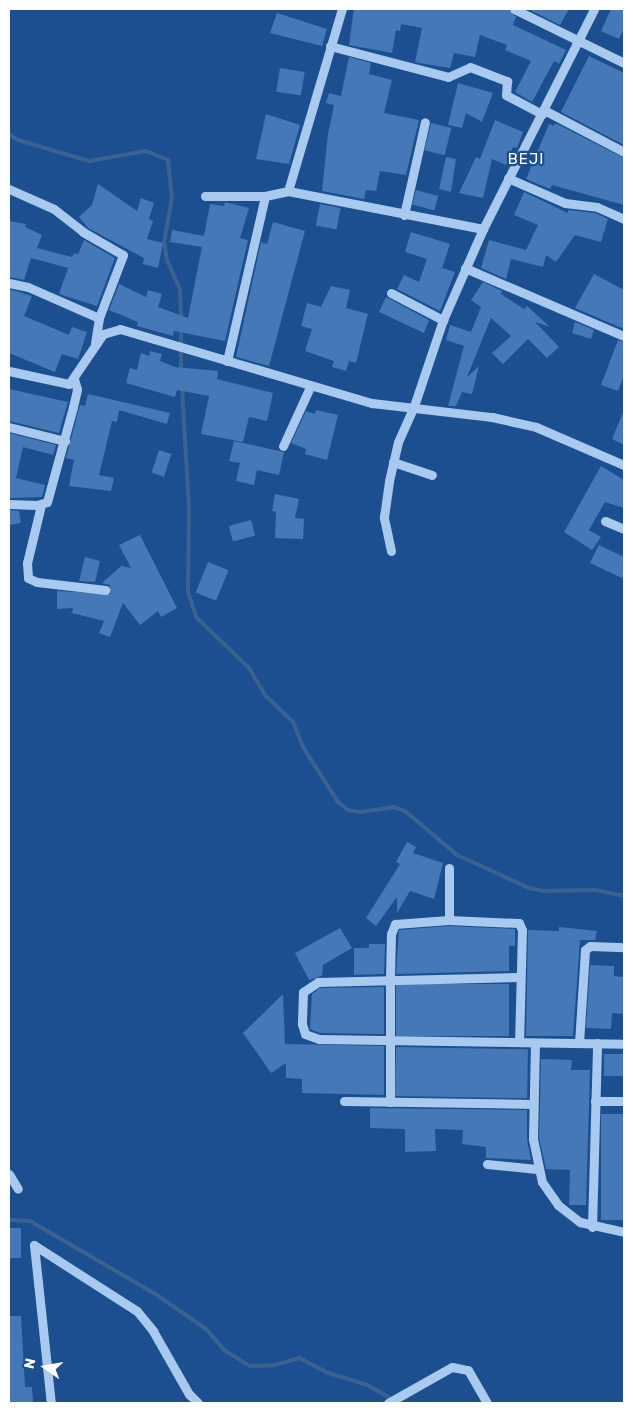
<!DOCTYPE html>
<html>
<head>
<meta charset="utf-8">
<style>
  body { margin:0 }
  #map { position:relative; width:633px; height:1412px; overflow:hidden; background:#1b4f8f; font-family:Rubik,sans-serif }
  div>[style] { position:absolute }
  .stream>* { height:4px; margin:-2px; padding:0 2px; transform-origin:2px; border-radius:2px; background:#3c6290 }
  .building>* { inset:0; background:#4478b7; transform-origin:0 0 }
  .minor>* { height:9px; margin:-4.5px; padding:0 4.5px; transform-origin:4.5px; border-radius:4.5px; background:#a9c9ee }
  span { translate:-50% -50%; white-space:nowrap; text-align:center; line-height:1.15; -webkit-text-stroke:4.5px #1b4f8f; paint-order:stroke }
  .quarter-label { font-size:15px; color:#fff; letter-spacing:1px }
  .frame { position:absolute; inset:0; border:10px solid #fff; pointer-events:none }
  .north { position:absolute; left:20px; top:1342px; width:50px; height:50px; -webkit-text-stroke:4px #1b4f8f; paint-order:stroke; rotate:283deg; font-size:14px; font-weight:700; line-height:20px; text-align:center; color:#fff }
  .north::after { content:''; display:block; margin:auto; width:18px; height:22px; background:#fff; clip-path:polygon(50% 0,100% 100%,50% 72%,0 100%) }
</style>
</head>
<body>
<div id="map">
  <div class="stream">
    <div style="left:9px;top:134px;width:11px;rotate:34deg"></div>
    <div style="left:18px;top:140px;width:74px;rotate:16.5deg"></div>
    <div style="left:89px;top:161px;width:58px;rotate:-10deg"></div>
    <div style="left:146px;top:151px;width:24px;rotate:22deg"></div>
    <div style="left:168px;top:160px;width:38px;rotate:84deg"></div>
    <div style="left:172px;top:198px;width:45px;rotate:100.3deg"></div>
    <div style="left:164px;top:242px;width:18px;rotate:81deg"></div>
    <div style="left:167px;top:260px;width:32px;rotate:66deg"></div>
    <div style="left:180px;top:289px;width:31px;rotate:88deg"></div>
    <div style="left:181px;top:373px;width:46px;rotate:-90deg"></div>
    <div style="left:182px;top:387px;width:121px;rotate:86.7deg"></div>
    <div style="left:189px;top:508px;width:84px;rotate:90.7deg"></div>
    <div style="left:188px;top:592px;width:26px;rotate:72deg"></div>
    <div style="left:196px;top:617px;width:74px;rotate:43.9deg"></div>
    <div style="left:249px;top:668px;width:33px;rotate:59deg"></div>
    <div style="left:266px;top:696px;width:37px;rotate:44deg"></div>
    <div style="left:293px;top:722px;width:27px;rotate:68deg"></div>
    <div style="left:303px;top:747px;width:65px;rotate:57.5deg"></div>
    <div style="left:338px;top:802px;width:13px;rotate:39deg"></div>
    <div style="left:348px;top:810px;width:12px;rotate:9deg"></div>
    <div style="left:360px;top:812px;width:34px;rotate:-8deg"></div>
    <div style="left:394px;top:807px;width:12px;rotate:20deg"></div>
    <div style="left:405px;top:811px;width:68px;rotate:40.2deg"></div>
    <div style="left:457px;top:855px;width:79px;rotate:24.6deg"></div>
    <div style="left:529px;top:888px;width:14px;rotate:12deg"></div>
    <div style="left:543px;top:891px;width:53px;rotate:-1.1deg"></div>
    <div style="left:596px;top:890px;width:29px;rotate:12deg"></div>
    <div style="left:9px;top:1220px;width:21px;rotate:3deg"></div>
    <div style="left:30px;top:1221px;width:147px;rotate:30.2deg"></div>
    <div style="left:157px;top:1295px;width:60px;rotate:34.8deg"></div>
    <div style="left:206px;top:1329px;width:28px;rotate:49deg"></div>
    <div style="left:224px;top:1350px;width:31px;rotate:32deg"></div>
    <div style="left:250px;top:1366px;width:25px;rotate:-2deg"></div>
    <div style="left:275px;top:1365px;width:25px;rotate:-16deg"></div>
    <div style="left:299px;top:1358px;width:30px;rotate:27deg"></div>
    <div style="left:326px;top:1372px;width:43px;rotate:17.6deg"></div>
    <div style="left:367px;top:1385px;width:38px;rotate:29deg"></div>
  </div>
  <div class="building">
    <div style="clip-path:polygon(354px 9px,508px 9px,516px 17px,513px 25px,566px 50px,559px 64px,554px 61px,532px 102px,515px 92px,531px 61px,505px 50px,507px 45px,480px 35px,475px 57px,454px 53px,450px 68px,419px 63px,415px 62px,422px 28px,401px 24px,400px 31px,396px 30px,392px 53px,349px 45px)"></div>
    <div style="clip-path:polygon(528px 9px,569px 9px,560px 25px)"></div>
    <div style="clip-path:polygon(611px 9px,624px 9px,624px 28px,619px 39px,601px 31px)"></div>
    <div style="clip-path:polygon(277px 13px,327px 29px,322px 46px,270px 33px)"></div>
    <div style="clip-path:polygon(589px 56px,624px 73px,624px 145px,561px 112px)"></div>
    <div style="clip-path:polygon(349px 57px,371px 63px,369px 74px,392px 80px,384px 113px,419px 120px,406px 175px,380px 171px,376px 191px,366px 190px,364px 199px,322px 191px,328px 134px,334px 105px,326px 103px,329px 93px,341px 96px)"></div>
    <div style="left:280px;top:68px;width:25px;height:24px;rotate:9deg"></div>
    <div style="clip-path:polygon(458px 83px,493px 93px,482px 122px,466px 113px,462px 128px,448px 125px)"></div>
    <div style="clip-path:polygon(266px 114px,300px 125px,289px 164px,256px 159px)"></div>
    <div style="clip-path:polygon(495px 120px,523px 132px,517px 148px,513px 147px,506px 165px,492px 159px,483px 198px,459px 193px,476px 157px,480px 159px)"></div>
    <div style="left:431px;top:123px;width:21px;height:28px;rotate:14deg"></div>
    <div style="clip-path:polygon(555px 123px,624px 158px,624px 205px,552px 185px,550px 189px,526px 179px,549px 124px,554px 126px)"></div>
    <div style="clip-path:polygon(446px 157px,456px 159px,451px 192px,439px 189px)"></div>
    <div style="clip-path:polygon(98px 184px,137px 211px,141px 198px,154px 203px,149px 219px,153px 221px,147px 239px,163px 243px,158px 268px,143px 264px,144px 258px,88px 228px,79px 217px,92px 205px)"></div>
    <div style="left:416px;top:190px;width:23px;height:15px;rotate:15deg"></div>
    <div style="clip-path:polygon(524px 192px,568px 213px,568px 210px,595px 213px,608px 219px,601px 242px,575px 235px,556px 262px,546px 255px,543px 267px,511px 259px,506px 279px,481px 268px,489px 240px,526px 250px,538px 225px,514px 215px)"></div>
    <div style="clip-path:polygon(225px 202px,249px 208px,240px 238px,248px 240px,225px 341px,174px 331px,173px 336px,137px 326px,138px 322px,109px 310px,119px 284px,146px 297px,148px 290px,162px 294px,158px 307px,188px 318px,202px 247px,170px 242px,172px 230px,204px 236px,210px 204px,224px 206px)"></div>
    <div style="left:320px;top:204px;width:21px;height:22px;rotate:11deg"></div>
    <div style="clip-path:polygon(9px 221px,26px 224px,25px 227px,42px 235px,37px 248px,72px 257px,74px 253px,78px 254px,84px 240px,115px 258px,97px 306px,59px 294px,68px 268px,31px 258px,24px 280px,9px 277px)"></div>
    <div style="clip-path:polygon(273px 222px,305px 231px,269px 366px,236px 357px,261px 242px,267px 244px)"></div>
    <div style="clip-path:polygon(411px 232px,450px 244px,442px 268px,455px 272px,440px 311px,397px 289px,404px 275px,419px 282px,427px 259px,405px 252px)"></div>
    <div style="clip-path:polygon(594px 274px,624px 290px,624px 329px,575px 308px)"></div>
    <div style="clip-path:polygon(483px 282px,502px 291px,501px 294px,524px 309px,527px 306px,550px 327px,535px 322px,559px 347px,547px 358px,528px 339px,503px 364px,492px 353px,511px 336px,491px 318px,467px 377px,479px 366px,472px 394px,462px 392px,456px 406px,448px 406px,464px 346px,446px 340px,450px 325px,471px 332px,481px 307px,471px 300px)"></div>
    <div style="clip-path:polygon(331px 286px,350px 290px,346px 308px,368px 314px,356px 363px,349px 361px,346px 371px,332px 367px,334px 361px,305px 351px,312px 329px,301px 326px,307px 303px,321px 307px)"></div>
    <div style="clip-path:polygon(9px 289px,32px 296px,24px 316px,69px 335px,72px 327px,87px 332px,78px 359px,62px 354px,55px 372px,9px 353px)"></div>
    <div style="clip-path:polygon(386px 297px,429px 320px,424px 333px,379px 312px)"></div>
    <div style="clip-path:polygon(575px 322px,594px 330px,591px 339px,572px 333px)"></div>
    <div style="clip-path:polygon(618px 340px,624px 342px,624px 375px,618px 391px,601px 385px)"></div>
    <div style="clip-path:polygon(150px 351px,162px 354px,160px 361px,175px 367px,218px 371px,217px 379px,273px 393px,267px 421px,249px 417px,243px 442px,201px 434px,209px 396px,177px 390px,175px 397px,126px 383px,130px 368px,137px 370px,141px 353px,149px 356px)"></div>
    <div style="clip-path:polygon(9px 389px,68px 402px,59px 433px,9px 421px)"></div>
    <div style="clip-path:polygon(88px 394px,170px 413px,167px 424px,119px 410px,117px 422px,112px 421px,99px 475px,114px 478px,111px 491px,69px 486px,74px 460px,66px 458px,80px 405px,85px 406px)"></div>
    <div style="clip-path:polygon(316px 410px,338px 415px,327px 460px,305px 454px,306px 449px,291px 443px,306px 411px,315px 414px)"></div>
    <div style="clip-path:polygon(624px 410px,624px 445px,612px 439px)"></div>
    <div style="clip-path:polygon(9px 433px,56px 445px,53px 455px,23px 447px,16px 478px,45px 485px,42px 497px,9px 498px)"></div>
    <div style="clip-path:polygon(234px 441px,284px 452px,279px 475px,257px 470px,254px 485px,236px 481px,240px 463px,229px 461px)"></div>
    <div style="left:159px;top:450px;width:13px;height:24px;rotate:18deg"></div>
    <div style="clip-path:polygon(601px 466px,624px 480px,624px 508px,605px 502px,589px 530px,601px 537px,592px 550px,564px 532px)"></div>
    <div style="clip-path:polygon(275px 494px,299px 499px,295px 518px,304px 519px,303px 539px,275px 538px,276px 512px,272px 511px)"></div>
    <div style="clip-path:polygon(9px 510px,19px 511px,21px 523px,9px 525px)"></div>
    <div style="left:251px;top:520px;width:16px;height:23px;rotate:75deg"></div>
    <div style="clip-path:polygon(140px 535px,177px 608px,161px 617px,158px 611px,140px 625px,123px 603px,110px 637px,99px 633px,104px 621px,72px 613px,73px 608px,57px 609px,57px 591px,111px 594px,110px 585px,102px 583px,121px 566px,131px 568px,119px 545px)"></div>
    <div style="clip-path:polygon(599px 545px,624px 557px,624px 579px,590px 563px)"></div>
    <div style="clip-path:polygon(85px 557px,100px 561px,95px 582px,79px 581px)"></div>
    <div style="left:208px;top:562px;width:22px;height:33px;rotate:22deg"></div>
    <div style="clip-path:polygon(407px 842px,416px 847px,413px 853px,443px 863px,434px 899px,410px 891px,397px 913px,397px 897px,376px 926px,366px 918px,400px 864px,396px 862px)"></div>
    <div style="clip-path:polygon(449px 926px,515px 929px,515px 946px,509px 946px,509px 971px,396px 974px,399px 930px)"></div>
    <div style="clip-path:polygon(559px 927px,597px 931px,595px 940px,580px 940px,573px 1036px,526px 1036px,528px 930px,559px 931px)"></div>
    <div style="clip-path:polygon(340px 928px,352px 948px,323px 965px,322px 976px,309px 980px,295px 953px)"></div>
    <div style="clip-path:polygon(369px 944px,385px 944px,384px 974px,354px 975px,354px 948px,369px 948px)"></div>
    <div style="clip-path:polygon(590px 965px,614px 966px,614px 976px,624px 977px,624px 1014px,612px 1013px,611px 1029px,586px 1028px)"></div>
    <div style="left:509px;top:984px;width:52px;height:113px;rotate:90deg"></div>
    <div style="clip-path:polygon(384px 987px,384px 1034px,320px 1033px,310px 1029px,312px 994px,320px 988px)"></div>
    <div style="clip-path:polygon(283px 994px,285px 1044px,384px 1046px,384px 1095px,302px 1093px,302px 1079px,286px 1078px,286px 1063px,271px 1073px,243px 1033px)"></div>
    <div style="left:396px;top:1047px;width:132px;height:49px;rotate:1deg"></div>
    <div style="left:604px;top:1054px;width:20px;height:22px"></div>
    <div style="clip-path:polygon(541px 1059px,572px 1060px,571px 1070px,590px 1070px,586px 1205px,569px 1205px,570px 1170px,546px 1169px,539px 1138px)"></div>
    <div style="clip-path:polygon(370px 1108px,527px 1110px,527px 1139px,531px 1160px,486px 1158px,486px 1147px,462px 1144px,463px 1130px,435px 1129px,436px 1151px,405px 1152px,405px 1129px,370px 1128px)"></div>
    <div style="left:601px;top:1114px;width:23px;height:106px"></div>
    <div style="left:9px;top:1228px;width:12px;height:30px"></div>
    <div style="clip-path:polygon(9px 1316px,21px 1316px,25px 1387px,32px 1387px,33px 1403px,9px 1403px)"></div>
  </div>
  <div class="minor">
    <div style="left:514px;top:9px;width:123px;rotate:26.1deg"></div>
    <div style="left:330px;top:46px;width:122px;rotate:14.7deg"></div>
    <div style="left:448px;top:77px;width:24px;rotate:-24deg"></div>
    <div style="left:470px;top:67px;width:40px;rotate:21deg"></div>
    <div style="left:507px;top:81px;width:14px;rotate:94deg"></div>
    <div style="left:506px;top:95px;width:41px;rotate:27.8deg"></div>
    <div style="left:544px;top:110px;width:90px;rotate:27.7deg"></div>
    <div style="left:508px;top:178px;width:62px;rotate:23.7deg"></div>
    <div style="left:565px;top:203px;width:32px;rotate:7deg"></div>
    <div style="left:597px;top:207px;width:30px;rotate:24deg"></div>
    <div style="left:9px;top:189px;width:49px;rotate:24deg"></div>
    <div style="left:54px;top:209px;width:37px;rotate:38deg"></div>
    <div style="left:83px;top:232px;width:46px;rotate:29.9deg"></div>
    <div style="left:123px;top:255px;width:67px;rotate:110.9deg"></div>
    <div style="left:99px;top:318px;width:25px;rotate:99deg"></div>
    <div style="left:288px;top:191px;width:190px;rotate:-73.5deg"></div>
    <div style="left:205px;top:196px;width:60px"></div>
    <div style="left:404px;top:215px;width:95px;rotate:-77.3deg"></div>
    <div style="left:465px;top:268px;width:173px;rotate:23.2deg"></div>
    <div style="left:9px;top:283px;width:19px;rotate:12deg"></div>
    <div style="left:28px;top:287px;width:77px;rotate:23.6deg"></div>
    <div style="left:391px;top:293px;width:59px;rotate:27.4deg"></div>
    <div style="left:227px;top:361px;width:169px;rotate:-77deg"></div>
    <div style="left:265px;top:196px;width:24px;rotate:-12deg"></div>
    <div style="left:288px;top:191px;width:199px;rotate:11deg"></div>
    <div style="left:9px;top:371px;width:61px;rotate:12.2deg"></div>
    <div style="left:69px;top:384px;width:60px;rotate:-55.8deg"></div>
    <div style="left:103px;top:334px;width:18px;rotate:-16deg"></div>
    <div style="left:120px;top:329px;width:263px;rotate:16.4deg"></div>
    <div style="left:372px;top:403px;width:121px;rotate:6.7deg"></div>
    <div style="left:492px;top:417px;width:45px;rotate:12.8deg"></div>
    <div style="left:536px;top:427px;width:96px;rotate:23.4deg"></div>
    <div style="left:9px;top:427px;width:58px;rotate:14deg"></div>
    <div style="left:283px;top:446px;width:65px;rotate:-65.4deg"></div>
    <div style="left:393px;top:462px;width:41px;rotate:18.4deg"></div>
    <div style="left:9px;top:504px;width:28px;rotate:2deg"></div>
    <div style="left:37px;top:505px;width:10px;rotate:-17deg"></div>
    <div style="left:47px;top:502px;width:98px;rotate:-74.7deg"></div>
    <div style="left:73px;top:407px;width:18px;rotate:-77deg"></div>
    <div style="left:77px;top:389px;width:10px;rotate:-107deg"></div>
    <div style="left:41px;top:505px;width:60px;rotate:103.6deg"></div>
    <div style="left:27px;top:563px;width:15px;rotate:86deg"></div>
    <div style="left:28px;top:578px;width:10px;rotate:24deg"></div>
    <div style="left:37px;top:582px;width:69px;rotate:6.6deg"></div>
    <div style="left:605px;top:521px;width:21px;rotate:23deg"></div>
    <div style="left:391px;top:551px;width:35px;rotate:-102deg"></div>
    <div style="left:384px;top:517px;width:36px;rotate:-82deg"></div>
    <div style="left:389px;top:481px;width:40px;rotate:-77deg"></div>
    <div style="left:398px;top:442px;width:36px;rotate:-66deg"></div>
    <div style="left:413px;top:409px;width:94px;rotate:-71.4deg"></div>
    <div style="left:443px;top:320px;width:99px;rotate:-66.3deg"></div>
    <div style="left:483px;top:229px;width:246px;rotate:-63.2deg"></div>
    <div style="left:449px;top:920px;width:52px;rotate:-90deg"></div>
    <div style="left:519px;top:977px;width:201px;rotate:178.6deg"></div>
    <div style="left:318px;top:982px;width:18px;rotate:146deg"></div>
    <div style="left:303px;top:992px;width:32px;rotate:92deg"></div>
    <div style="left:302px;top:1024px;width:10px;rotate:73deg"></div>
    <div style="left:305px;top:1034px;width:15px;rotate:20deg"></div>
    <div style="left:319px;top:1039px;width:305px;rotate:0.9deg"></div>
    <div style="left:535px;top:1043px;width:96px;rotate:91.2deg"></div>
    <div style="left:533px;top:1139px;width:44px;rotate:78.2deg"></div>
    <div style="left:542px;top:1182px;width:28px;rotate:55deg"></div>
    <div style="left:558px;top:1205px;width:28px;rotate:38deg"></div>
    <div style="left:580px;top:1222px;width:45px;rotate:12.8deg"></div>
    <div style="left:579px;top:1043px;width:93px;rotate:-86.3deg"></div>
    <div style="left:585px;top:950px;width:6px;rotate:-39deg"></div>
    <div style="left:590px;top:946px;width:34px;rotate:2deg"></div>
    <div style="left:344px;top:1101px;width:189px;rotate:0.9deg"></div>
    <div style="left:595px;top:1101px;width:29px"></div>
    <div style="left:390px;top:1102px;width:124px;rotate:-90deg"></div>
    <div style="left:390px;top:978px;width:44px;rotate:-88.7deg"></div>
    <div style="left:391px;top:934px;width:11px;rotate:-68deg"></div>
    <div style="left:395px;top:924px;width:54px;rotate:-4.2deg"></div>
    <div style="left:449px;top:920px;width:70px;rotate:2.5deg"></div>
    <div style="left:519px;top:923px;width:8px;rotate:67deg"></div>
    <div style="left:522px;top:930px;width:112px;rotate:91.5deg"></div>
    <div style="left:487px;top:1164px;width:50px;rotate:5.7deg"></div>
    <div style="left:9px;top:1174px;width:17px;rotate:59deg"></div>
    <div style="left:592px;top:1227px;width:184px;rotate:-88.4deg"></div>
    <div style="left:34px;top:1245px;width:122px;rotate:32.7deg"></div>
    <div style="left:137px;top:1311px;width:26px;rotate:51deg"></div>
    <div style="left:153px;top:1331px;width:73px;rotate:60.3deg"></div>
    <div style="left:189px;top:1394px;width:13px;rotate:45deg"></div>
    <div style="left:34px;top:1245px;width:159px;rotate:83.9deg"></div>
    <div style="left:388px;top:1403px;width:73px;rotate:-29.4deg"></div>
    <div style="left:452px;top:1367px;width:16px;rotate:11deg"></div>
    <div style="left:468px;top:1370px;width:38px;rotate:60deg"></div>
  </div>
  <div class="quarter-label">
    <span style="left:526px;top:160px">BEJI</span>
  </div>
  <div class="frame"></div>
  <div class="north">N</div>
</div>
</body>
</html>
